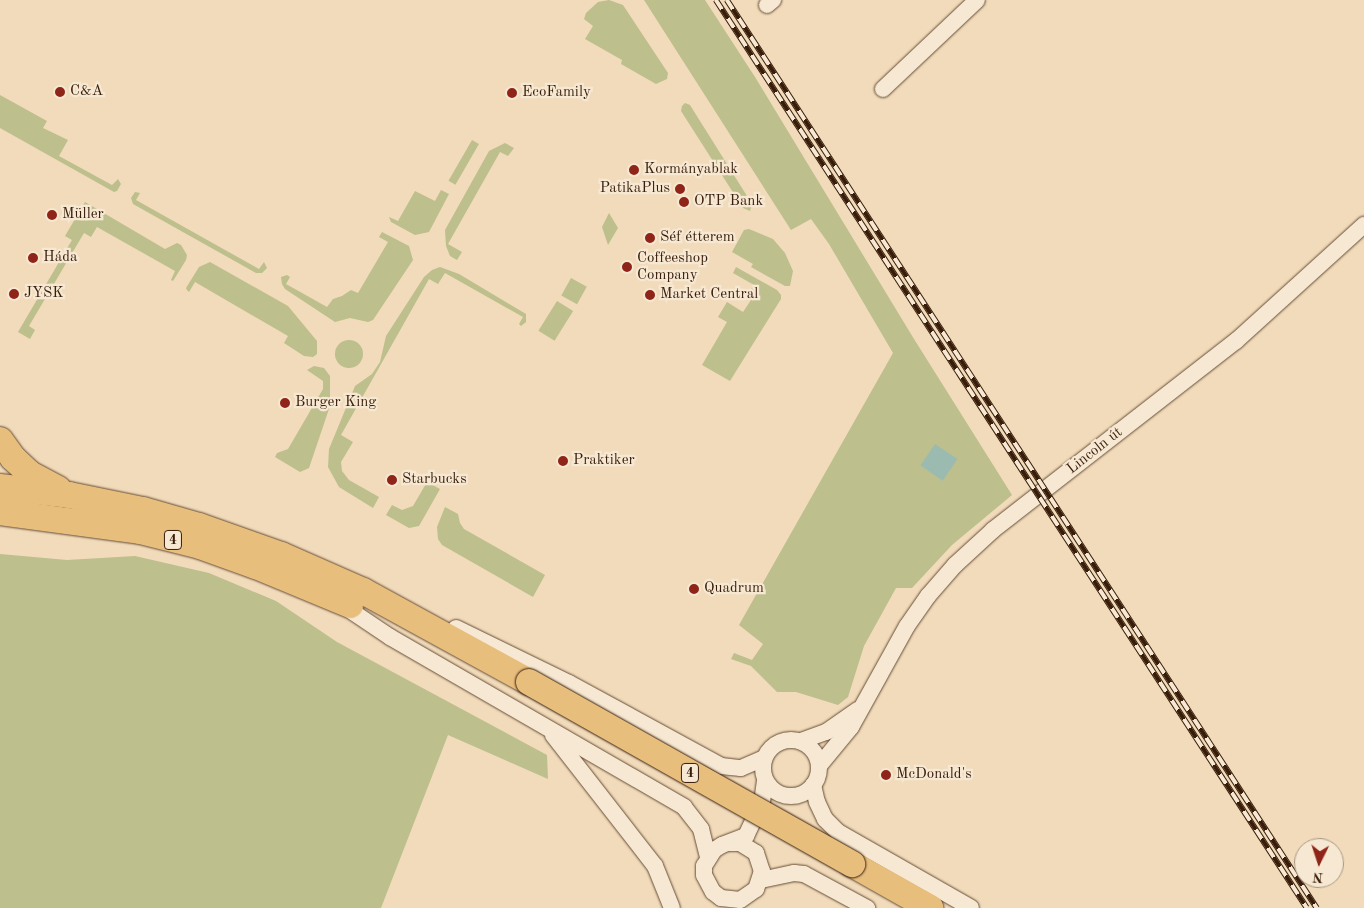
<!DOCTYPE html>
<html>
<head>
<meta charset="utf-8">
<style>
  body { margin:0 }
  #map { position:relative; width:1364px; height:908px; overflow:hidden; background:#f1dbba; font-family:"Old Standard TT",serif }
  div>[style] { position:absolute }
  .green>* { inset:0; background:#bdbf8d; transform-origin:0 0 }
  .round { border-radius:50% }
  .water>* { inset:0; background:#9bbbb0; transform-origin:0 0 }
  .roads { filter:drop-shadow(0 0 1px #664c36) drop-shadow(0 0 1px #664c36) }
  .street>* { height:16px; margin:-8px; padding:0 8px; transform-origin:8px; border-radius:8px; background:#f6e8d2 }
  .street>.ring { margin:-8px; padding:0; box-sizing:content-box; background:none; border:16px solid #f6e8d2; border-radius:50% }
  .primary>* { height:26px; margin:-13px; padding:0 13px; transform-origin:13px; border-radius:13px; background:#e8be7d }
  .rail>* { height:5.5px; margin-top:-2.75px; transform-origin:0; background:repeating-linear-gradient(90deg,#f6e8d2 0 11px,#381d0a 0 22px); box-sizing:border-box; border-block:1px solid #381d0a }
  .bridges { filter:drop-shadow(0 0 1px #381d0a) drop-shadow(0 0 1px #381d0a) }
  .primary-bridge>* { height:26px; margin:-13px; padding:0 13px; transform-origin:13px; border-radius:13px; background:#e8be7d }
  .dots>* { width:14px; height:14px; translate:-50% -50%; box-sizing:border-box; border:2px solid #f6e8d2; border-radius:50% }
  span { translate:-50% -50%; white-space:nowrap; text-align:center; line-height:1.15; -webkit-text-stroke:4.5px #f6e8d2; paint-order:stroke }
  .shield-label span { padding:1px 4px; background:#f6e8d2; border:1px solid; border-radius:4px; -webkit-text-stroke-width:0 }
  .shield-label { font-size:14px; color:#381d0a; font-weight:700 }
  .poi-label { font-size:15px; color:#381d0a }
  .left { translate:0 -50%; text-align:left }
  .right { translate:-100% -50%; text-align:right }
  .street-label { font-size:15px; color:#381d0a }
  .north { position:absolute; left:1294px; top:838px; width:50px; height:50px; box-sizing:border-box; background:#f6e8d2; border:1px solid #aa9782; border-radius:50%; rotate:184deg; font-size:14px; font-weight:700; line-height:20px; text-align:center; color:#381d0a }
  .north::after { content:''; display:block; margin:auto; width:18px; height:22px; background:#8f2418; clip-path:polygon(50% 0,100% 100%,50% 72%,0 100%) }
</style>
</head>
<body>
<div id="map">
  <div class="green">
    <div style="clip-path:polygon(609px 0,623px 5px,668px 73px,667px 79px,656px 84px,621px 64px,622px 60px,585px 39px,593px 26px,584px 19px,586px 13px,598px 2px)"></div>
    <div style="clip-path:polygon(644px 0,705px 0,755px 77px,914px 339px,1012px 495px,952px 545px,912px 588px,896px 588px,864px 646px,848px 697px,838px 705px,796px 692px,777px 692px,751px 666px,731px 659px,734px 653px,752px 660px,763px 644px,739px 625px,893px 353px,829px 244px,811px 219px,791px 230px)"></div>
    <div style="clip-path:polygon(0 95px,47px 121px,43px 128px,68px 140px,59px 156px,112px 185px,118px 179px,121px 184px,117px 191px,114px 192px,0 128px)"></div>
    <div style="clip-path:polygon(685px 103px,690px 105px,752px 204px,750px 211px,743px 208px,681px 111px,682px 106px)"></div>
    <div style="left:472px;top:140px;width:8px;height:47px;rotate:30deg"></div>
    <div style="clip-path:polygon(505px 143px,514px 148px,508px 156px,500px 152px,448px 244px,462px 252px,457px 260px,450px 256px,446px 246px,445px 230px,489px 151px)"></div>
    <div style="clip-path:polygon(441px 190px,449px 194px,429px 232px,415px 235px,391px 222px,389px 217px,398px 221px,415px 191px,435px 201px)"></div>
    <div style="clip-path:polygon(135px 192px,140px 193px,136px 200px,259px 269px,264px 262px,267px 268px,262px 273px,256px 273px,133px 204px,131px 198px)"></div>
    <div style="clip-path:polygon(85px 202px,165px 249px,177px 243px,181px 245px,187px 255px,186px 260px,173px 281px,171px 280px,175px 271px,97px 227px,91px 237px,84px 233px,29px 326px,35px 330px,30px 339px,18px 332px,72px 240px,65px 236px)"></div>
    <div style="clip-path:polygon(609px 213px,618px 228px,608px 245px,602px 227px)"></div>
    <div style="clip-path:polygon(749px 229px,773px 239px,785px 253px,793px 271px,790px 286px,785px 286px,751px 267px,753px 264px,732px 252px,744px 230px)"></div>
    <div style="clip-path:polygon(382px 232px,409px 246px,413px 260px,373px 320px,368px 322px,350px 318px,335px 322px,285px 289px,282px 284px,281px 277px,287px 275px,290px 277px,286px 284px,327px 307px,333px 299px,342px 296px,351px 290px,358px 293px,388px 242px,379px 237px)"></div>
    <div style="clip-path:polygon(210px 262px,288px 306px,317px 341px,317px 354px,313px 357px,304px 356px,284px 343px,288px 336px,195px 282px,189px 292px,187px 290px,186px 288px,199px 267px)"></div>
    <div style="clip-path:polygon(440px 267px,459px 274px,526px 314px,526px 322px,521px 326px,519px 324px,523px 317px,445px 273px,438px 284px,429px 279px,341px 435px,353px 442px,341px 462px,342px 471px,349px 480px,379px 497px,373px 508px,339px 487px,328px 467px,329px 449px,355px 386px,372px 374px,380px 362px,386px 336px,424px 277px,432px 270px)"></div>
    <div style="clip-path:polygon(736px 267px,777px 290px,781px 295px,781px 299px,730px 381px,702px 365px,727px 322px,718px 317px,727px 302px,743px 312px,753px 297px,748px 294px,754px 285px,733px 273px)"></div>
    <div style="left:571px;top:278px;width:18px;height:20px;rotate:29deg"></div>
    <div style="left:557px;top:301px;width:19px;height:35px;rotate:32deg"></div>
    <div class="round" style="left:335px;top:340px;width:28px;height:28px"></div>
    <div style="clip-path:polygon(314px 366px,324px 368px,330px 376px,330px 406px,309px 468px,300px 472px,275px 457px,277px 453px,288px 449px,323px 389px,323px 381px,307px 370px)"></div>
    <div style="clip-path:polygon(427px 482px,440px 489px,419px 526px,409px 528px,386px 515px,392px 505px,402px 510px,413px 506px)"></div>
    <div style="clip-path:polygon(445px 507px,458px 514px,460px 523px,464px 529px,545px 575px,533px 597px,442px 545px,438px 539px,437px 527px)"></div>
    <div style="clip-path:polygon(0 554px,67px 560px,135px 556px,209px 573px,276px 601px,337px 642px,547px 755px,548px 779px,448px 735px,381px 908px,0 908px)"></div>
  </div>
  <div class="water">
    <div style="left:935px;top:444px;width:27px;height:26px;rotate:34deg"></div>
  </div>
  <div class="roads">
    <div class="street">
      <div style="left:767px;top:5px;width:8px;rotate:-40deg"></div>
      <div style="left:883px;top:89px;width:129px;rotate:-43.4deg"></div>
      <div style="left:341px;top:604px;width:59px;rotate:34deg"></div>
      <div style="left:390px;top:637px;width:340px;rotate:30deg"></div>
      <div style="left:684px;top:807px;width:28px;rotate:52deg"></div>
      <div style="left:701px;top:829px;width:29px;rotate:76deg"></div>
      <div style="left:456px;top:628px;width:126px;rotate:26deg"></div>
      <div style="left:569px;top:683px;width:173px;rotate:28.6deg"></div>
      <div style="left:721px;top:766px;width:20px;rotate:6deg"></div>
      <div style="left:741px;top:768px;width:25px;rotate:-23deg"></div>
      <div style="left:553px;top:735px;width:166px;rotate:52.1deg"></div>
      <div style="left:655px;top:866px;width:45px;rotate:68deg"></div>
      <div class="ring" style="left:763px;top:740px;width:40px;height:40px"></div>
      <div style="left:801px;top:741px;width:27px;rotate:-20deg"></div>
      <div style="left:826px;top:732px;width:38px;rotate:-35deg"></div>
      <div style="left:819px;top:766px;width:50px;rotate:-50.6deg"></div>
      <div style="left:851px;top:727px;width:115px;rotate:-61deg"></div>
      <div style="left:907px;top:626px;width:37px;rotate:-55deg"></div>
      <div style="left:928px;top:596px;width:41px;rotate:-48.9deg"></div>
      <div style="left:955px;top:565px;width:52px;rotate:-42.6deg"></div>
      <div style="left:993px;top:530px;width:308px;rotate:-37.9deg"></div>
      <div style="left:1236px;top:341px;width:173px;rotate:-42.2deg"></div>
      <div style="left:813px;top:785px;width:17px;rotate:77deg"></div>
      <div style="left:817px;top:802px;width:19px;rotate:65deg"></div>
      <div style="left:825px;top:819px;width:18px;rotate:45deg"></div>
      <div style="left:838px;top:832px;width:153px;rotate:29.7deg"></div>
      <div style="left:730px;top:843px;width:10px"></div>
      <div style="left:740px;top:843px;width:19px;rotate:32deg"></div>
      <div style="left:756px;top:853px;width:19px;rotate:72deg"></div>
      <div style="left:762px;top:871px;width:19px;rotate:108deg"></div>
      <div style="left:756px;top:889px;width:19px;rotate:145deg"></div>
      <div style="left:740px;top:900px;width:19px;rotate:-174deg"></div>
      <div style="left:721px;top:898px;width:10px;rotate:-143deg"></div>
      <div style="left:713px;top:892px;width:19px;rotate:-118deg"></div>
      <div style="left:704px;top:875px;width:9px;rotate:-90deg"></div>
      <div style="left:704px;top:866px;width:19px;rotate:-58deg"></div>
      <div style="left:714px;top:850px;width:9px;rotate:-32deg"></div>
      <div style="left:722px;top:845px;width:26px;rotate:-21deg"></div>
      <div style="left:746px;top:836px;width:38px;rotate:-65deg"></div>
      <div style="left:762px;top:802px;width:22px;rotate:-82deg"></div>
      <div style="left:761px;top:880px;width:34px;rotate:-12deg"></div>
      <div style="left:794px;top:873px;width:10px;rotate:6deg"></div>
      <div style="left:804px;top:874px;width:72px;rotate:28.4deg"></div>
    </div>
    <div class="primary">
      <div style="left:0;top:440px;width:22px;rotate:54deg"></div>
      <div style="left:13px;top:458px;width:23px;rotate:43deg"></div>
      <div style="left:30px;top:474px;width:32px;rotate:28deg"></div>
      <div style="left:0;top:487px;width:69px;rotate:6.6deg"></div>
      <div style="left:69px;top:495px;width:76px;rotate:11.5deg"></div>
      <div style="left:143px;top:510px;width:58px;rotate:15.9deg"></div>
      <div style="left:199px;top:526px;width:87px;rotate:19.5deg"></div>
      <div style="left:281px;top:555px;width:90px;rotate:23.7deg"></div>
      <div style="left:363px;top:591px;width:189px;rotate:28.7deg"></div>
      <div style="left:0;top:512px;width:141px;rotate:7.7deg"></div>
      <div style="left:140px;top:531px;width:62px;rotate:14deg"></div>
      <div style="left:200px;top:546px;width:59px;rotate:19.7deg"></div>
      <div style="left:256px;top:566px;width:102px;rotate:22.5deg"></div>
      <div style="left:852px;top:864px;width:90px;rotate:29.4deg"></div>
    </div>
  </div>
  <div class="rail">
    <div style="left:716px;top:0;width:1083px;rotate:56.94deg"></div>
    <div style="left:727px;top:0;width:1083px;rotate:56.99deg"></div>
  </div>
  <div class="bridges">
    <div class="primary-bridge">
      <div style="left:529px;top:682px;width:371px;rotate:29.4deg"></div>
    </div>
  </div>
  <div class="dots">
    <div style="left:60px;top:92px;background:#8f2418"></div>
    <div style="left:512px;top:93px;background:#8f2418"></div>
    <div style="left:634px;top:170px;background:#8f2418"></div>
    <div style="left:680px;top:189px;background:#8f2418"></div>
    <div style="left:684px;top:202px;background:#8f2418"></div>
    <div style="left:52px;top:215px;background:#8f2418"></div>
    <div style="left:650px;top:238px;background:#8f2418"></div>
    <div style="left:33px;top:258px;background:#8f2418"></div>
    <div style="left:627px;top:267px;background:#8f2418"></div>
    <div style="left:14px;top:294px;background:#8f2418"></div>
    <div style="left:650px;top:295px;background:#8f2418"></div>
    <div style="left:285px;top:403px;background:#8f2418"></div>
    <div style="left:563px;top:461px;background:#8f2418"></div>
    <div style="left:392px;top:480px;background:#8f2418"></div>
    <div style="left:694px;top:589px;background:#8f2418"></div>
    <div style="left:886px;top:775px;background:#8f2418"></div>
  </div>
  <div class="shield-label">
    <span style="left:173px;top:540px">4</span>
    <span style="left:690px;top:773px">4</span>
  </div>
  <div class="poi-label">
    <span class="left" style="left:70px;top:92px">C&amp;A</span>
    <span class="left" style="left:522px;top:93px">EcoFamily</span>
    <span class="left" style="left:644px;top:170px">Kormányablak</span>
    <span class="right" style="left:670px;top:189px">PatikaPlus</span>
    <span class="left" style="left:694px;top:202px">OTP Bank</span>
    <span class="left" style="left:62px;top:215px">Müller</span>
    <span class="left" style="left:660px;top:238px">Séf étterem</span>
    <span class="left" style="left:43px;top:258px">Háda</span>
    <span class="left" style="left:637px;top:267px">Coffeeshop<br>Company</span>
    <span class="left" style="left:24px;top:294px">JYSK</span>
    <span class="left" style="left:660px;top:295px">Market Central</span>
    <span class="left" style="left:295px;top:403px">Burger King</span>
    <span class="left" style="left:573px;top:461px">Praktiker</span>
    <span class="left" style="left:402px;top:480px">Starbucks</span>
    <span class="left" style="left:704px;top:589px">Quadrum</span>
    <span class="left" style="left:896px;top:775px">McDonald's</span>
  </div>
  <div class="street-label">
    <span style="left:1095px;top:451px;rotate:-38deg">Lincoln út</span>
  </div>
  <div class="north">N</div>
</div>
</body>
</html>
